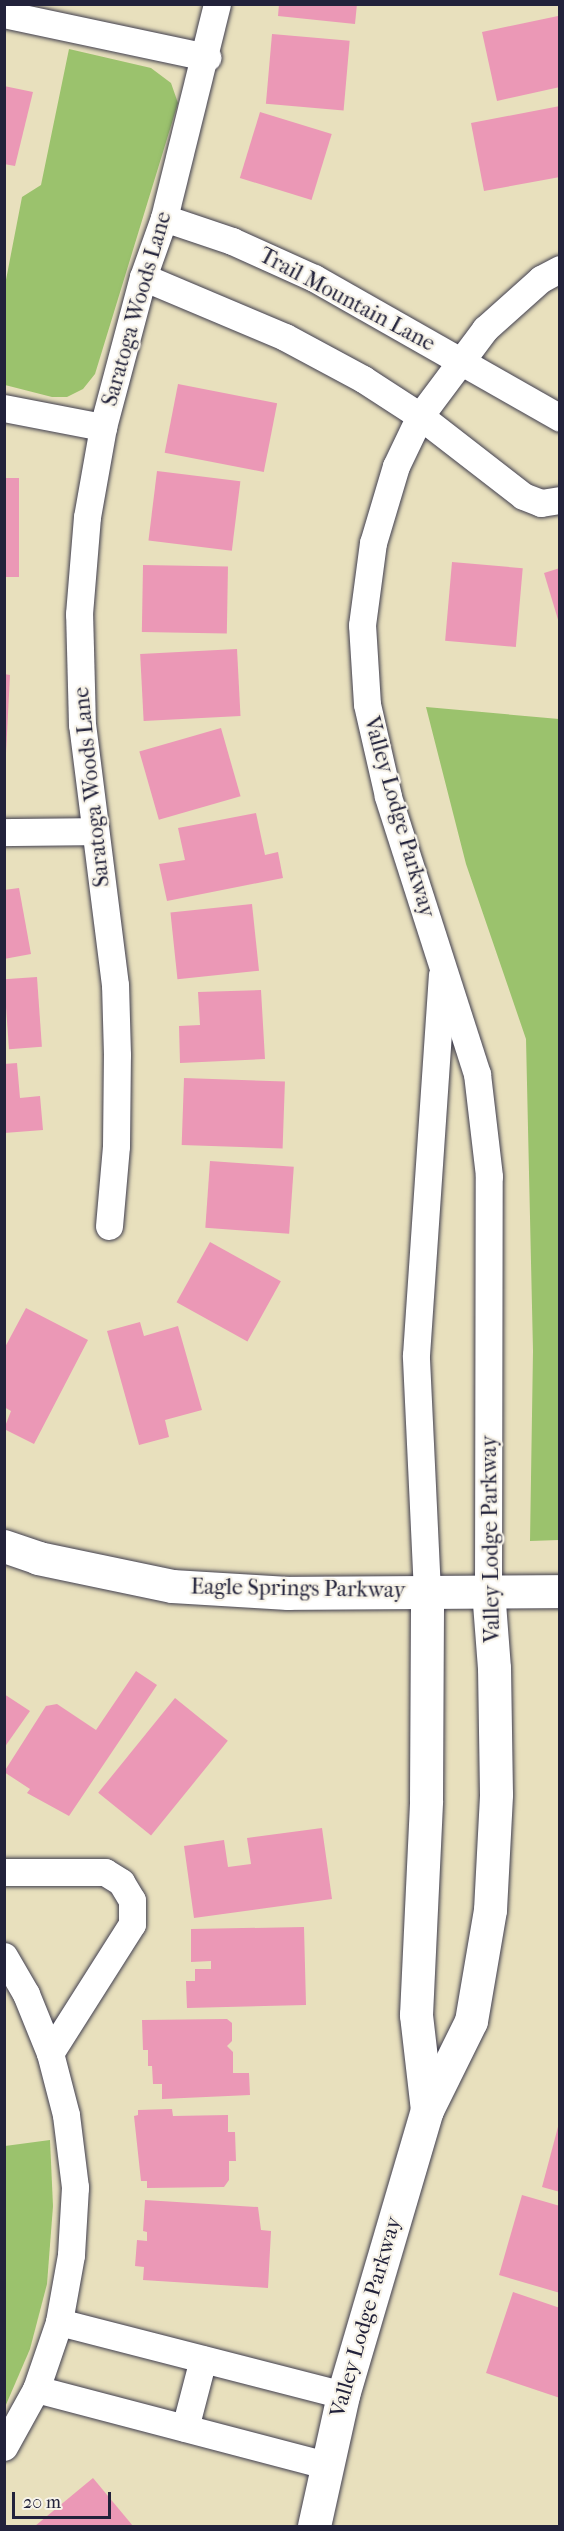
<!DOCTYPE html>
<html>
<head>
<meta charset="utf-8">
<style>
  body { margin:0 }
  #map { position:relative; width:564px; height:2531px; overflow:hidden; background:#e8e0bd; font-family:"IM FELL French Canon",serif }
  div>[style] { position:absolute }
  .green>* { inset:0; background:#9bc26d }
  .building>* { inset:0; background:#eb98b6; transform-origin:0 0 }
  .roads { filter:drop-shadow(0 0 2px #403e4e) drop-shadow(0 0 2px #403e4e) }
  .minor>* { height:27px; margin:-13.5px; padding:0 13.5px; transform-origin:13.5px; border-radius:13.5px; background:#fff }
  .tertiary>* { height:33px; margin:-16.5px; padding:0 16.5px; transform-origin:16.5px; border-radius:16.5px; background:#fff }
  span { translate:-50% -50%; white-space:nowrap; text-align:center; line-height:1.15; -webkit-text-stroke:4.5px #f7f3e8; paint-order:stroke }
  .street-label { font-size:22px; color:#22223b }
  .frame { position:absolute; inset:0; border:6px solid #22223b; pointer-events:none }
  .scale { position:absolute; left:12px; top:2492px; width:99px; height:27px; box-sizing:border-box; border:3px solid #22223b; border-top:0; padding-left:8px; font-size:18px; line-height:21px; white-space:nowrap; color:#22223b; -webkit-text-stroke:4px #f7f3e8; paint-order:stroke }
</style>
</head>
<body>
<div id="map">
  <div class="green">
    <div style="clip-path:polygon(69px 49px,151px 68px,171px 83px,178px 103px,95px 374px,83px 389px,67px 397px,52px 397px,5px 385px,5px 285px,22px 197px,41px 185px)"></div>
    <div style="clip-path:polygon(426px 707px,559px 719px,559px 1540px,530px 1541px,533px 1351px,526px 1039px,466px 864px)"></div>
    <div style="clip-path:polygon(50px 2140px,53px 2206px,47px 2284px,30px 2349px,5px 2407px,5px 2146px)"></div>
  </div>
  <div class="building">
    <div style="clip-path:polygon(279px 4px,357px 4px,355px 24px,278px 16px)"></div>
    <div style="clip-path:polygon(558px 16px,560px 87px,497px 101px,482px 32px)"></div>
    <div style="left:272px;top:34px;width:78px;height:70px;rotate:5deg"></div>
    <div style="clip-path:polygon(4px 86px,33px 92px,15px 166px,4px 164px)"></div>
    <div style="clip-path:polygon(560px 106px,560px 177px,484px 191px,471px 123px)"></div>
    <div style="left:260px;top:112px;width:75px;height:69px;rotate:17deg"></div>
    <div style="left:178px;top:384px;width:101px;height:70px;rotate:11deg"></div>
    <div style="left:157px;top:471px;width:84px;height:70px;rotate:7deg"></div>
    <div style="left:4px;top:478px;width:15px;height:99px"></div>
    <div style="left:452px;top:562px;width:71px;height:79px;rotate:5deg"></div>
    <div style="left:143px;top:565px;width:85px;height:67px;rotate:1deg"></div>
    <div style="clip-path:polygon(560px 568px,560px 623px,559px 623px,544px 573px)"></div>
    <div style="left:237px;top:649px;width:67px;height:97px;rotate:87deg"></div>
    <div style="clip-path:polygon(4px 674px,10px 675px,6px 753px,4px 753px)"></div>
    <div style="left:221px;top:728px;width:71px;height:85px;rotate:74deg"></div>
    <div style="clip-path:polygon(256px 813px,265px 855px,278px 852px,283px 878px,167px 901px,159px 864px,185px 860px,178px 828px)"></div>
    <div style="clip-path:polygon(19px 888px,31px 954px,4px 959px,4px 890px)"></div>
    <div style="left:252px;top:904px;width:67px;height:82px;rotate:84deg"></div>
    <div style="left:37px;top:977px;width:70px;height:33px;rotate:86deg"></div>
    <div style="clip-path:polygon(261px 990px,265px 1059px,180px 1063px,179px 1026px,200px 1025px,198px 992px)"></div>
    <div style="clip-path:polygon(17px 1063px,20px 1098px,40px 1096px,43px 1130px,4px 1133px,4px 1064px)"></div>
    <div style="left:184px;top:1078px;width:101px;height:67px;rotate:2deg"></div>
    <div style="left:210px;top:1161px;width:84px;height:67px;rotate:4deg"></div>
    <div style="left:210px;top:1242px;width:81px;height:69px;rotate:29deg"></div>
    <div style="clip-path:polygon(26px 1308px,88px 1340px,34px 1444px,4px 1429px,11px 1411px,4px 1407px,4px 1349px)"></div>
    <div style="clip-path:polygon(140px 1322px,144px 1336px,178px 1326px,202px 1410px,165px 1420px,169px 1437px,139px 1445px,107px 1331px)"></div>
    <div style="clip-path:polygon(136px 1671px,157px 1685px,69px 1816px,27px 1793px,30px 1789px,4px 1772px,46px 1706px,57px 1704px,96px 1730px)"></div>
    <div style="clip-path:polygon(4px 1694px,30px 1711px,4px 1748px)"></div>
    <div style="left:175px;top:1698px;width:68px;height:122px;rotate:39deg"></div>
    <div style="clip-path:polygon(322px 1828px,332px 1899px,194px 1918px,184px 1846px,224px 1840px,228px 1867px,251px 1864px,247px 1838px)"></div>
    <div style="clip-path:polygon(304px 1927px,306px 2005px,187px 2008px,186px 1981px,195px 1981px,195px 1969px,211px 1969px,211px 1961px,191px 1962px,191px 1929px)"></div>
    <div style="clip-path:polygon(227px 2019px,232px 2023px,232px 2041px,227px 2046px,233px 2052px,233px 2073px,249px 2073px,250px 2095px,162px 2099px,162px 2084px,153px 2084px,152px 2066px,148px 2066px,148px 2050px,143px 2050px,142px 2020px)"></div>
    <div style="clip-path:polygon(172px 2109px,173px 2116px,228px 2115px,228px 2132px,235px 2132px,236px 2161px,229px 2161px,229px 2180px,224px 2187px,147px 2188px,147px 2181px,141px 2181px,134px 2116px,138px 2115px,138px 2110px)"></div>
    <div style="clip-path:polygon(559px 2123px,560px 2123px,560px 2192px,542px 2187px)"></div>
    <div style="clip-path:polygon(522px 2195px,560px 2206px,560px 2293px,499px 2275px)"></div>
    <div style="clip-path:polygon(145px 2200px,258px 2207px,261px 2230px,271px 2231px,268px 2288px,143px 2280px,144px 2267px,135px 2266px,137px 2240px,147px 2241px,147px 2232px,143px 2231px)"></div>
    <div style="clip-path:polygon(513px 2292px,560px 2308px,560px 2398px,486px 2373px)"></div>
    <div style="clip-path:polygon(93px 2478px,133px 2526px,35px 2526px)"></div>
  </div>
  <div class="roads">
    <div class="minor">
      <div style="left:4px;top:14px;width:208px;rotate:12deg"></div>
      <div style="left:164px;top:218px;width:72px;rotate:18.7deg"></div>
      <div style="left:232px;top:241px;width:90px;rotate:24.3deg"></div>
      <div style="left:314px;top:278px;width:283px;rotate:29.6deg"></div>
      <div style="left:143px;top:277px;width:154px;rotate:22.9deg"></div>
      <div style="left:285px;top:337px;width:89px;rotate:28.3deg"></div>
      <div style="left:363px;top:379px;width:68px;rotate:33deg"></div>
      <div style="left:420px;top:416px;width:130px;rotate:37.8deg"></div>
      <div style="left:523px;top:496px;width:19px;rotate:21deg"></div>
      <div style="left:541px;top:503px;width:19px;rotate:-9deg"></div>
      <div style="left:4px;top:408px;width:101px;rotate:10.9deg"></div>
      <div style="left:4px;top:832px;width:90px;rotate:-0.6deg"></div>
      <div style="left:109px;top:1226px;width:80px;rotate:-85deg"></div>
      <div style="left:116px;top:1146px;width:91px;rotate:-89.4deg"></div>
      <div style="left:117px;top:1055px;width:70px;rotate:-91.6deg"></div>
      <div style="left:115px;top:985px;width:262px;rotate:-97.2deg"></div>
      <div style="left:82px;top:725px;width:111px;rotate:-91.5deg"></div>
      <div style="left:79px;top:614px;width:97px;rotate:-85.3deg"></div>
      <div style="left:87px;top:517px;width:91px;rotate:-79.9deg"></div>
      <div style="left:103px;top:427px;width:155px;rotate:-75.1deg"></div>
      <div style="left:143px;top:277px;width:63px;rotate:-70.4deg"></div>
      <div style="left:164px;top:218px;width:220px;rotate:-76.1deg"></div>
      <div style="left:488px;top:1590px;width:414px;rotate:-89.9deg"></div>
      <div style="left:489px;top:1176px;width:103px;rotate:-96.7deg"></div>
      <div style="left:477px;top:1074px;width:292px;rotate:-107.8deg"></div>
      <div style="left:388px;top:796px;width:94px;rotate:-102.9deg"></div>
      <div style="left:367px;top:704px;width:79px;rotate:-93.6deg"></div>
      <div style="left:362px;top:625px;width:83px;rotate:-82.4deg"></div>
      <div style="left:373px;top:543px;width:80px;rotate:-73.4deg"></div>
      <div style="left:396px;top:466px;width:55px;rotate:-64.4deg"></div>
      <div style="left:420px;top:416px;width:109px;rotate:-53.2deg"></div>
      <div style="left:485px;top:329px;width:75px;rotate:-41.8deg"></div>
      <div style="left:541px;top:279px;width:21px;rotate:-28deg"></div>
      <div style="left:427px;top:1592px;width:237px;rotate:-92.7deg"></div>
      <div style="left:416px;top:1355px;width:381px;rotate:-86.1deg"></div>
      <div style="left:4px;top:1872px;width:101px"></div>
      <div style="left:105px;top:1872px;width:19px;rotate:32deg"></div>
      <div style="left:121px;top:1882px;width:21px;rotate:59deg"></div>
      <div style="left:132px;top:1900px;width:24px;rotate:90deg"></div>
      <div style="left:132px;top:1924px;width:153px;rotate:122.4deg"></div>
      <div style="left:4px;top:1956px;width:44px;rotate:59.9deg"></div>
      <div style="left:26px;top:1994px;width:64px;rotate:67.9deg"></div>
      <div style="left:50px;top:2053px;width:64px;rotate:75.5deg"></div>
      <div style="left:66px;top:2115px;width:73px;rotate:82.9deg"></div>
      <div style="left:75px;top:2187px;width:68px;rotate:93.4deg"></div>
      <div style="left:71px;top:2255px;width:68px;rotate:100.2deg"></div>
      <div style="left:59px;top:2322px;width:71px;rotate:108.9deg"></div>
      <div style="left:36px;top:2389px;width:66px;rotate:118.9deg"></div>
      <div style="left:59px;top:2322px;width:293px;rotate:14.4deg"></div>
      <div style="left:36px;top:2389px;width:300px;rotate:14.7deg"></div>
      <div style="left:185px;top:2428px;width:71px;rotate:-75.4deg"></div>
    </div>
    <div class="tertiary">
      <div style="left:4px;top:1546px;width:36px;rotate:19deg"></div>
      <div style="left:38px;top:1558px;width:137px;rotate:11.8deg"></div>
      <div style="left:172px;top:1586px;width:116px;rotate:3.5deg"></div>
      <div style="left:288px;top:1593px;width:272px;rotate:-0.4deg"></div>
      <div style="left:427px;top:2110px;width:96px;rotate:-96.6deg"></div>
      <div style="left:416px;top:2015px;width:215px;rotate:-87.3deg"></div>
      <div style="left:426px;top:1800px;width:208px;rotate:-89.7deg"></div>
      <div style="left:314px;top:2526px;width:134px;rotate:-77.5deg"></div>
      <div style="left:343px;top:2395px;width:297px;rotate:-73.6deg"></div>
      <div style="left:427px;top:2110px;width:99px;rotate:-63.7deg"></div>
      <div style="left:471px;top:2021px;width:113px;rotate:-80.3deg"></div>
      <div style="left:490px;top:1910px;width:116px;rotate:-87deg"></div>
      <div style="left:496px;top:1794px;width:126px;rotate:-90.9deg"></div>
      <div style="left:494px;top:1668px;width:78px;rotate:-94.4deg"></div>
    </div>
  </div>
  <div class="street-label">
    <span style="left:347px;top:300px;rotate:28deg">Trail Mountain Lane</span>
    <span style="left:137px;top:309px;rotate:-74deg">Saratoga Woods Lane</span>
    <span style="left:92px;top:787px;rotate:-96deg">Saratoga Woods Lane</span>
    <span style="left:399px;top:817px;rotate:74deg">Valley Lodge Parkway</span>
    <span style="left:491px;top:1539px;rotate:-91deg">Valley Lodge Parkway</span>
    <span style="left:298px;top:1589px;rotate:1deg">Eagle Springs Parkway</span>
    <span style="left:366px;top:2317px;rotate:-74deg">Valley Lodge Parkway</span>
  </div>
  <div class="frame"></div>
  <div class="scale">20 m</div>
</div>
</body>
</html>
